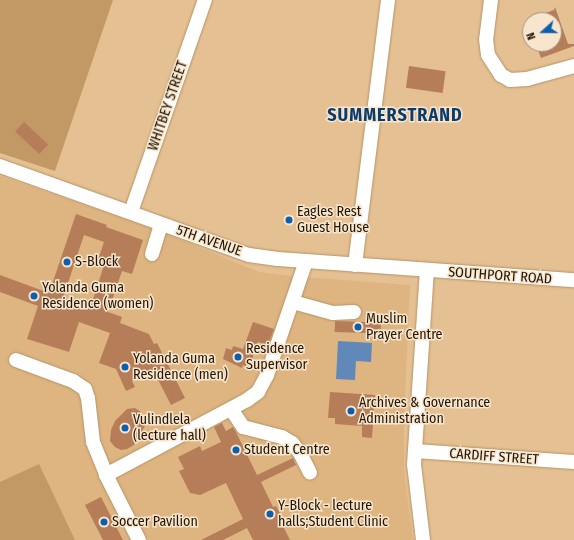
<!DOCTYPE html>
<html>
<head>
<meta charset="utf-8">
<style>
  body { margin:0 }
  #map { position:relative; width:574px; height:540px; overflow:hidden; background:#e5c092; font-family:"Fira Sans Condensed",sans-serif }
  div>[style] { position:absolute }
  .built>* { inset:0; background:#deb580 }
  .green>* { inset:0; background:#c29964 }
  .water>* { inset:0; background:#6089ba }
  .building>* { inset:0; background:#b67d59; transform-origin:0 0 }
  .roads { filter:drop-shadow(0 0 1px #b69366) drop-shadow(0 0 1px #b69366) }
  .minor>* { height:14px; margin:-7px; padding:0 7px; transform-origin:7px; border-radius:7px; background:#fff }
  .dots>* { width:11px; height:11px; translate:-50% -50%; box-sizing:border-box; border:2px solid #f7e5cd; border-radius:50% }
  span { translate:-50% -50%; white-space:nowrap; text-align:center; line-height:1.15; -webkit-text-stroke:3px #f7e5cd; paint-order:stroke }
  .street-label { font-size:14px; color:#221503 }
  .poi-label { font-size:14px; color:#221503 }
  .left { translate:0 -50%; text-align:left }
  .district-label { font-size:18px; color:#0a3c6e; font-weight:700; letter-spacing:1px }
  .north { position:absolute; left:522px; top:12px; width:40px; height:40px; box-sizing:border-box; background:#f7e5cd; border:1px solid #a2927c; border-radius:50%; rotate:249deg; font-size:11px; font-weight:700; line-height:16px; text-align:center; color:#221503 }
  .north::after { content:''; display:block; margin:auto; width:14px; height:18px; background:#0c5fae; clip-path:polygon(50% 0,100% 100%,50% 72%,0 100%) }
</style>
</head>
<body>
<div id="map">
  <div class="built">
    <div style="clip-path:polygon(0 176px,158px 230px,259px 272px,291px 276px,410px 285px,404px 422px,404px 472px,413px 540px,0 540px)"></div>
  </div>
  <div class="green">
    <div style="clip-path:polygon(0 0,113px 0,55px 171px,0 153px)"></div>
    <div style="clip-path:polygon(39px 464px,75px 540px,0 540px,0 482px)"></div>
  </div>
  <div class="water">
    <div style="clip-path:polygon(338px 341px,372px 343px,371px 362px,356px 361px,355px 380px,336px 379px)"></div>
  </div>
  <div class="building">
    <div style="clip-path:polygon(555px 7px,568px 44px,574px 44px,574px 46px,541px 58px,536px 44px,554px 44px,554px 20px,528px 19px,554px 10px)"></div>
    <div style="left:409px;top:66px;width:37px;height:22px;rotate:8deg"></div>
    <div style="left:24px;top:122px;width:33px;height:13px;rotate:43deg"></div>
    <div style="clip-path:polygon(evenodd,76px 214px,107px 225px,106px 227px,143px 240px,132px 274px,122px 271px,108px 312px,122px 317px,120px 323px,149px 334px,154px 344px,157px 343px,185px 398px,171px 405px,154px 372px,132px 381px,135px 387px,126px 391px,116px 369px,99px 363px,110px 333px,79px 322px,69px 352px,27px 339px,38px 306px,0 292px,0 275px,49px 293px,76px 214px,84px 235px,104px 242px,97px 263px,104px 265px,91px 306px,63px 298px,84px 235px)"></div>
    <div style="left:335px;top:321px;width:46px;height:11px;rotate:2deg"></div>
    <div style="clip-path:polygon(253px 322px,274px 329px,268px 345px,258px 342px,249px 368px,243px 365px,242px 368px,223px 359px,226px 348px,232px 350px,233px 346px,243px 349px)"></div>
    <div style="clip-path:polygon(330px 392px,375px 395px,372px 438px,362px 437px,362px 426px,335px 424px,335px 418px,328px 418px)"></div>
    <div style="clip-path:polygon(135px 408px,141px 412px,146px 424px,134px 445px,127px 449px,121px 450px,115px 447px,110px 441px,111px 430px,115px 421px,127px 409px)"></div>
    <div style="clip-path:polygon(222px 423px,226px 431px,233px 427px,236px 432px,257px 475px,293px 458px,296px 465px,261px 482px,273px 507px,276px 506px,283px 519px,280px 520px,290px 540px,253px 540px,247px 528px,223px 540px,201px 540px,243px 519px,226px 483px,200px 495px,190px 493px,179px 471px,184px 469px,178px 457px,200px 446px,202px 451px,221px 442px,214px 427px)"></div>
    <div style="clip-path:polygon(101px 497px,123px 540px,103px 540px,85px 505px)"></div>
  </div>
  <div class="roads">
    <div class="minor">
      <div style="left:491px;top:0;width:39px;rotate:97deg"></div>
      <div style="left:486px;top:39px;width:16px;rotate:83deg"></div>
      <div style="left:488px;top:55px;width:24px;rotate:57deg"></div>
      <div style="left:501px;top:75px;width:10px;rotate:29deg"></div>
      <div style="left:510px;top:80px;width:17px;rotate:-3deg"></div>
      <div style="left:527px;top:79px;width:49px;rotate:-15.5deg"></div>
      <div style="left:0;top:166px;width:264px;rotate:19.7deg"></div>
      <div style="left:249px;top:255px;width:29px;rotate:8deg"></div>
      <div style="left:278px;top:259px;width:297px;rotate:4.1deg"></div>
      <div style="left:131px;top:212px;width:225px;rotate:-70.8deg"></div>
      <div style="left:152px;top:254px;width:31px;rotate:-73deg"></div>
      <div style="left:355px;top:265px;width:267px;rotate:-82.9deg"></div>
      <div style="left:293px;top:302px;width:41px;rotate:15.4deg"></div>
      <div style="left:333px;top:313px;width:21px;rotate:-3deg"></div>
      <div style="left:16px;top:360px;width:61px;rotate:20.2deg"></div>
      <div style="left:73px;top:381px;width:14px;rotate:34deg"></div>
      <div style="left:85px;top:389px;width:9px;rotate:72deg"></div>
      <div style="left:88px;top:398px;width:44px;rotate:83.5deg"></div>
      <div style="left:93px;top:442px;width:35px;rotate:68deg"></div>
      <div style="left:106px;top:475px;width:160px;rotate:-28deg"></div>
      <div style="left:247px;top:400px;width:14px;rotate:-36deg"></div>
      <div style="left:258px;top:392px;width:19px;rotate:-62deg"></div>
      <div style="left:267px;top:375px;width:120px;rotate:-71.1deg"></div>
      <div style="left:231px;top:409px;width:22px;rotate:56deg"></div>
      <div style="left:243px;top:427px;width:40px;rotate:14.4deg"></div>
      <div style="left:282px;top:437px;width:12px;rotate:31deg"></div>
      <div style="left:292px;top:443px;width:13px;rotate:51deg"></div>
      <div style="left:300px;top:453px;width:22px;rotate:63deg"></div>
      <div style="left:415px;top:451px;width:159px;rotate:4deg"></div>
      <div style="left:106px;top:475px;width:73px;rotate:63.1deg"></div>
      <div style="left:423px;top:540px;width:76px;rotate:-96.8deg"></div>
      <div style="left:414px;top:465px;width:194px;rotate:-86.2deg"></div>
    </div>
  </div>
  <div class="dots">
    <div style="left:289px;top:220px;background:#0c5fae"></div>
    <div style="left:67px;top:262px;background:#0c5fae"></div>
    <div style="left:34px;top:296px;background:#0c5fae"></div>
    <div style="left:358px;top:327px;background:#0c5fae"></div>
    <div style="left:238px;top:357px;background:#0c5fae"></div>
    <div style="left:125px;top:367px;background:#0c5fae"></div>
    <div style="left:351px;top:411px;background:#0c5fae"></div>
    <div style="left:125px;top:428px;background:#0c5fae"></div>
    <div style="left:236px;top:450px;background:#0c5fae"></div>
    <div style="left:270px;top:514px;background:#0c5fae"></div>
    <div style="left:104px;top:522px;background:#0c5fae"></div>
  </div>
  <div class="street-label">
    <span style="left:168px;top:106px;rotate:-71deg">WHITBEY STREET</span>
    <span style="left:209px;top:241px;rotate:19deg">5TH AVENUE</span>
    <span style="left:500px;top:276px;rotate:4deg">SOUTHPORT ROAD</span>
    <span style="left:494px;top:457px;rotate:4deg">CARDIFF STREET</span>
  </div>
  <div class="poi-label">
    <span class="left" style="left:297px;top:220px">Eagles Rest<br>Guest House</span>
    <span class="left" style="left:75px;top:262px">S-Block</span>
    <span class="left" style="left:42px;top:296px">Yolanda Guma<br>Residence (women)</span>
    <span class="left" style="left:366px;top:327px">Muslim<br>Prayer Centre</span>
    <span class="left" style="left:246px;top:357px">Residence<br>Supervisor</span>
    <span class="left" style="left:133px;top:367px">Yolanda Guma<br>Residence (men)</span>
    <span class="left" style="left:359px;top:411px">Archives &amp; Governance<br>Administration</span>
    <span class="left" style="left:133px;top:428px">Vulindlela<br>(lecture hall)</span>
    <span class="left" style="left:244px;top:450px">Student Centre</span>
    <span class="left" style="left:278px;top:514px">Y-Block - lecture<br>halls;Student Clinic</span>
    <span class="left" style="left:112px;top:522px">Soccer Pavilion</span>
  </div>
  <div class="district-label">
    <span style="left:395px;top:115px">SUMMERSTRAND</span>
  </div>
  <div class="north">N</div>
</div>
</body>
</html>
